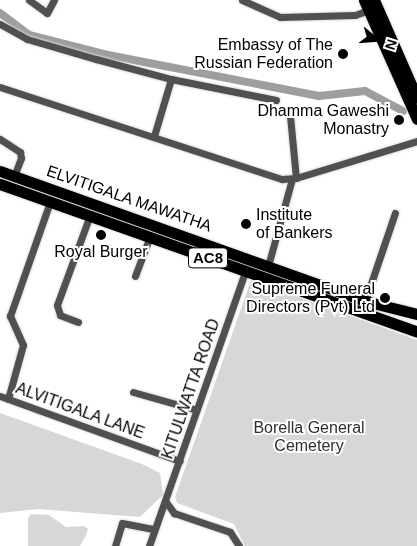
<!DOCTYPE html>
<html>
<head>
<meta charset="utf-8">
<style>
  body { margin:0 }
  #map { position:relative; width:417px; height:546px; overflow:hidden; background:#fff; font-family:Arial,sans-serif }
  div>[style] { position:absolute }
  .green>* { inset:0; background:#d7d7d7 }
  .canal>* { height:8px; margin:-4px; padding:0 4px; transform-origin:4px; border-radius:4px; background:#9e9e9e }
  .roads { filter:drop-shadow(0 0 1px #dbdbdb) drop-shadow(0 0 1px #dbdbdb) }
  .minor>* { height:7px; margin:-3.5px; padding:0 3.5px; transform-origin:3.5px; border-radius:3.5px; background:#505050 }
  .primary>* { height:11px; margin:-5.5px; padding:0 5.5px; transform-origin:5.5px; border-radius:5.5px; background:#000 }
  .trunk>* { height:11px; margin:-5.5px; padding:0 5.5px; transform-origin:5.5px; border-radius:5.5px; background:#000 }
  .dots>* { width:14px; height:14px; translate:-50% -50%; box-sizing:border-box; border:2px solid #fff; border-radius:50% }
  span { translate:-50% -50%; white-space:nowrap; text-align:center; line-height:1.15; -webkit-text-stroke:4px #fff; paint-order:stroke }
  .shield-label span { padding:1px 4px; background:#fff; border:1px solid; border-radius:4px; -webkit-text-stroke-width:0 }
  .shield-label { font-size:15px; color:#000; font-weight:700 }
  .poi-label { font-size:16px; color:#000 }
  .right { translate:-100% -50%; text-align:right }
  .left { translate:0 -50%; text-align:left }
  .street-label { font-size:16px; color:#000 }
  .park-label { font-size:16px; color:#2e2e2e }
  .north { position:absolute; left:352px; top:15px; width:50px; height:50px; -webkit-text-stroke:4px #fff; paint-order:stroke; rotate:108deg; font-size:14px; font-weight:700; line-height:20px; text-align:center; color:#000 }
  .north::after { content:''; display:block; margin:auto; width:18px; height:22px; background:#000; clip-path:polygon(50% 0,100% 100%,50% 72%,0 100%) }
</style>
</head>
<body>
<div id="map">
  <div class="green">
    <div style="clip-path:polygon(251px 280px,417px 340px,417px 546px,245px 546px,234px 524px,177px 503px,175px 497px)"></div>
    <div style="clip-path:polygon(0 413px,142px 464px,160px 473px,163px 495px,140px 517px,38px 509px,0 513px)"></div>
    <div style="clip-path:polygon(31px 514px,49px 515px,66px 527px,84px 526px,88px 529px,85px 537px,80px 546px,28px 546px,28px 518px)"></div>
  </div>
  <div class="canal">
    <div style="left:0;top:13px;width:36px;rotate:37deg"></div>
    <div style="left:29px;top:35px;width:81px;rotate:14.2deg"></div>
    <div style="left:108px;top:55px;width:215px;rotate:11deg"></div>
    <div style="left:319px;top:96px;width:46px;rotate:-6.2deg"></div>
    <div style="left:365px;top:91px;width:43px;rotate:27.8deg"></div>
  </div>
  <div class="roads">
    <div class="minor">
      <div style="left:29px;top:0;width:22px;rotate:36deg"></div>
      <div style="left:47px;top:13px;width:15px;rotate:-62deg"></div>
      <div style="left:242px;top:0;width:42px;rotate:24.1deg"></div>
      <div style="left:280px;top:17px;width:75px;rotate:-1.5deg"></div>
      <div style="left:355px;top:15px;width:15px;rotate:-20deg"></div>
      <div style="left:0;top:24px;width:31px;rotate:29deg"></div>
      <div style="left:27px;top:39px;width:72px;rotate:16.2deg"></div>
      <div style="left:96px;top:59px;width:78px;rotate:14.9deg"></div>
      <div style="left:171px;top:79px;width:107px;rotate:11.3deg"></div>
      <div style="left:0;top:87px;width:297px;rotate:18.1deg"></div>
      <div style="left:282px;top:179px;width:14px;rotate:-4deg"></div>
      <div style="left:296px;top:178px;width:127px;rotate:-17deg"></div>
      <div style="left:290px;top:116px;width:62px;rotate:84.5deg"></div>
      <div style="left:154px;top:136px;width:59px;rotate:-73.4deg"></div>
      <div style="left:0;top:139px;width:24px;rotate:33deg"></div>
      <div style="left:20px;top:152px;width:6px;rotate:81deg"></div>
      <div style="left:21px;top:158px;width:19px;rotate:111deg"></div>
      <div style="left:268px;top:266px;width:90px;rotate:-74.6deg"></div>
      <div style="left:135px;top:276px;width:43px;rotate:-69.4deg"></div>
      <div style="left:365px;top:301px;width:93px;rotate:-71.2deg"></div>
      <div style="left:78px;top:322px;width:19px;rotate:-159deg"></div>
      <div style="left:60px;top:315px;width:10px;rotate:-107deg"></div>
      <div style="left:57px;top:305px;width:96px;rotate:-69.9deg"></div>
      <div style="left:133px;top:392px;width:66px;rotate:15.7deg"></div>
      <div style="left:0;top:396px;width:191px;rotate:19.9deg"></div>
      <div style="left:8px;top:399px;width:56px;rotate:-74.5deg"></div>
      <div style="left:23px;top:345px;width:32px;rotate:-114deg"></div>
      <div style="left:10px;top:316px;width:121px;rotate:-70.7deg"></div>
      <div style="left:166px;top:502px;width:14px;rotate:54deg"></div>
      <div style="left:174px;top:513px;width:59px;rotate:18.7deg"></div>
      <div style="left:230px;top:532px;width:17px;rotate:57deg"></div>
      <div style="left:115px;top:546px;width:24px;rotate:-73deg"></div>
      <div style="left:122px;top:523px;width:33px;rotate:11deg"></div>
      <div style="left:149px;top:546px;width:290px;rotate:-70.7deg"></div>
    </div>
    <div class="primary">
      <div style="left:364px;top:0;width:130px;rotate:66deg"></div>
      <div style="left:374px;top:0;width:107px;rotate:66.3deg"></div>
    </div>
    <div class="trunk">
      <div style="left:0;top:171px;width:387px;rotate:19.6deg"></div>
      <div style="left:365px;top:301px;width:54px;rotate:14deg"></div>
      <div style="left:0;top:184px;width:442px;rotate:19.5deg"></div>
    </div>
  </div>
  <div class="dots">
    <div style="left:343px;top:54px;background:#000"></div>
    <div style="left:399px;top:120px;background:#000"></div>
    <div style="left:246px;top:224px;background:#000"></div>
    <div style="left:101px;top:235px;background:#000"></div>
    <div style="left:385px;top:298px;background:#000"></div>
  </div>
  <div class="shield-label">
    <span style="left:208px;top:258px">AC8</span>
  </div>
  <div class="poi-label">
    <span class="right" style="left:333px;top:54px">Embassy of The<br>Russian Federation</span>
    <span class="right" style="left:389px;top:120px">Dhamma Gaweshi<br>Monastry</span>
    <span class="left" style="left:256px;top:224px">Institute<br>of Bankers</span>
    <span style="left:101px;top:252px">Royal Burger</span>
    <span class="right" style="left:375px;top:298px">Supreme Funeral<br>Directors (Pvt) Ltd</span>
  </div>
  <div class="street-label">
    <span style="left:129px;top:199px;rotate:19deg">ELVITIGALA MAWATHA</span>
    <span style="left:191px;top:389px;rotate:-71deg">KITULWATTA ROAD</span>
    <span style="left:80px;top:411px;rotate:20deg">ALVITIGALA LANE</span>
  </div>
  <div class="park-label">
    <span style="left:309px;top:437px">Borella General<br>Cemetery</span>
  </div>
  <div class="north">N</div>
</div>
</body>
</html>
